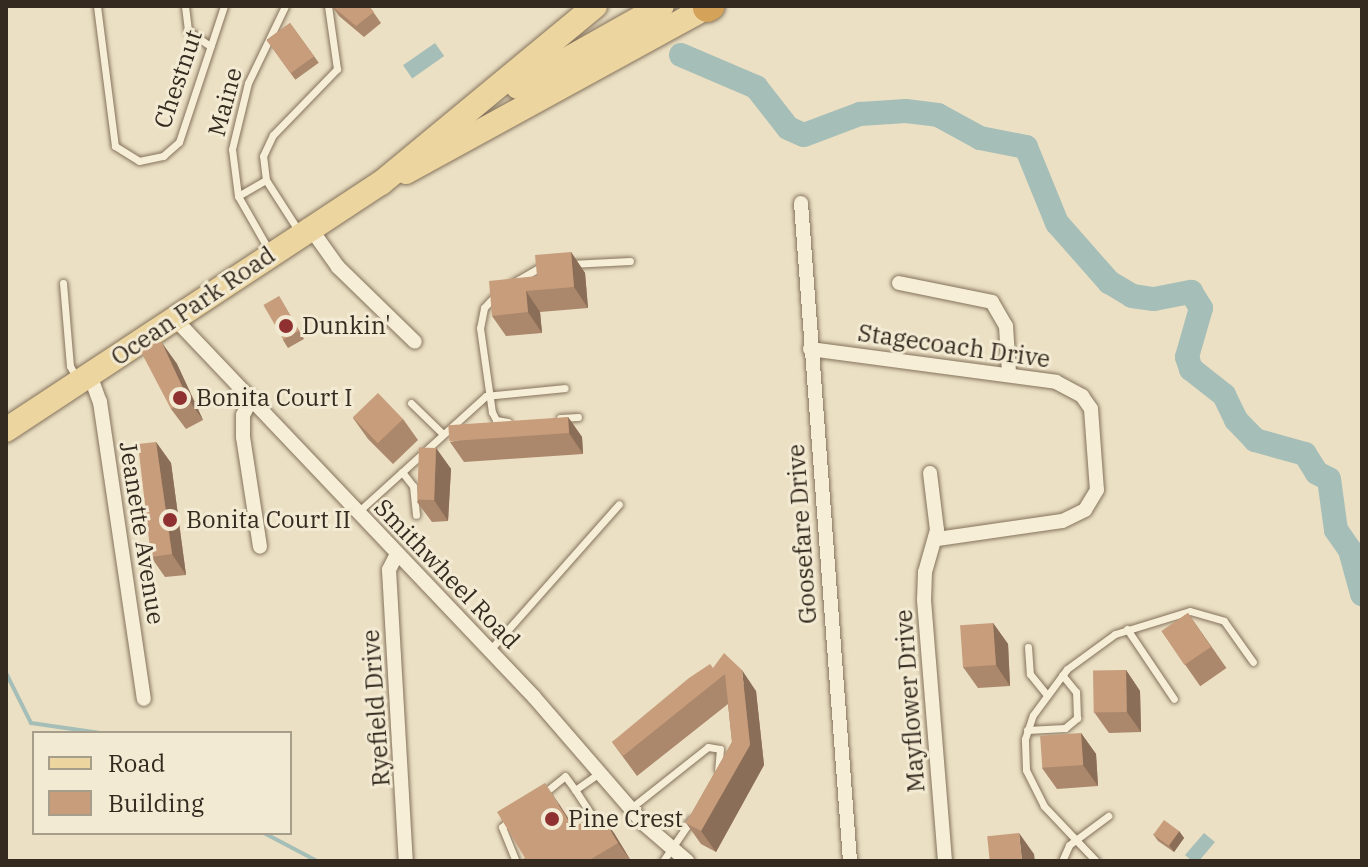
<!DOCTYPE html>
<html>
<head>
<meta charset="utf-8">
<style>
  body { margin:0 }
  #map { position:relative; width:1368px; height:867px; overflow:hidden; background:#ebe0c4; font-family:"IBM Plex Serif",serif }
  div>[style] { position:absolute }
  .water>* { inset:0; background:#a6beb8; transform-origin:0 0 }
  .stream>* { height:4px; margin:-2px; padding:0 2px; transform-origin:2px; border-radius:2px; background:#a6beb8 }
  .river>* { height:24px; margin:-12px; padding:0 12px; transform-origin:12px; border-radius:12px; background:#a6beb8 }
  .roads { filter:drop-shadow(0 0 2px #84725c) drop-shadow(0 0 2px #84725c) }
  .lane>* { height:7px; margin:-3.5px; padding:0 3.5px; transform-origin:3.5px; border-radius:3.5px; background:#f6eed7 }
  .street>* { height:14px; margin:-7px; padding:0 7px; transform-origin:7px; border-radius:7px; background:#f6eed7 }
  .primary>* { height:24px; margin:-12px; padding:0 12px; transform-origin:12px; border-radius:12px; background:#ecd59e }
  .highway>* { height:28px; margin:-14px; padding:0 14px; transform-origin:14px; border-radius:14px; background:#d5a25a }
  .wall>* { inset:0; background:#ab876b; transform-origin:0 0 }
  .shaded-wall>* { inset:0; background:#8b6e57 }
  .building>* { inset:0; background:#c79d7c; transform-origin:0 0 }
  .dots>* { width:22px; height:22px; translate:-50% -50%; box-sizing:border-box; border:4px solid #f3ead3; border-radius:50% }
  span { translate:-50% -50%; white-space:nowrap; text-align:center; line-height:1.15; -webkit-text-stroke:6px #f3ead3; paint-order:stroke }
  .street-label { font-size:24px; color:#352a1f }
  .poi-label { font-size:24px; color:#352a1f }
  .left { translate:0 -50%; text-align:left }
  .frame { position:absolute; inset:0; border:8px solid #352a1f; pointer-events:none }
  .legend { position:absolute; left:32px; top:731px; width:260px; height:104px; box-sizing:border-box; background:#f3ead3; border:2px solid #a79d8b; margin:0; padding:10px 14px; list-style:none; font-size:24px; color:#352a1f }
  .legend li { display:flex; align-items:center; gap:16px; height:40px }
  .legend b { width:40px; border:2px solid #a79d8b }
</style>
</head>
<body>
<div id="map">
  <div class="water">
    <div style="left:435px;top:43px;width:16px;height:39px;rotate:55deg"></div>
    <div style="clip-path:polygon(1204px 833px,1215px 842px,1199px 861px,1192px 861px,1185px 855px)"></div>
  </div>
  <div class="stream">
    <div style="left:6px;top:673px;width:56px;rotate:63.4deg"></div>
    <div style="left:31px;top:723px;width:70px;rotate:8.2deg"></div>
    <div style="left:264px;top:833px;width:60px;rotate:27.8deg"></div>
  </div>
  <div class="river">
    <div style="left:681px;top:55px;width:82px;rotate:23.1deg"></div>
    <div style="left:756px;top:87px;width:52px;rotate:52deg"></div>
    <div style="left:788px;top:128px;width:17px;rotate:24deg"></div>
    <div style="left:804px;top:135px;width:60px;rotate:-20.6deg"></div>
    <div style="left:860px;top:114px;width:46px;rotate:-3.7deg"></div>
    <div style="left:906px;top:111px;width:32px;rotate:7deg"></div>
    <div style="left:938px;top:115px;width:48px;rotate:28.7deg"></div>
    <div style="left:980px;top:138px;width:47px;rotate:11.1deg"></div>
    <div style="left:1026px;top:147px;width:82px;rotate:67.8deg"></div>
    <div style="left:1057px;top:223px;width:79px;rotate:48.6deg"></div>
    <div style="left:1109px;top:282px;width:27px;rotate:31deg"></div>
    <div style="left:1132px;top:296px;width:22px;rotate:8deg"></div>
    <div style="left:1154px;top:299px;width:38px;rotate:-11deg"></div>
    <div style="left:1191px;top:292px;width:19px;rotate:58deg"></div>
    <div style="left:1201px;top:308px;width:51px;rotate:105.9deg"></div>
    <div style="left:1187px;top:357px;width:13px;rotate:72deg"></div>
    <div style="left:1191px;top:369px;width:42px;rotate:38.2deg"></div>
    <div style="left:1224px;top:395px;width:28px;rotate:64deg"></div>
    <div style="left:1236px;top:420px;width:28px;rotate:46deg"></div>
    <div style="left:1255px;top:440px;width:52px;rotate:15.6deg"></div>
    <div style="left:1305px;top:454px;width:22px;rotate:58deg"></div>
    <div style="left:1317px;top:473px;width:13px;rotate:27deg"></div>
    <div style="left:1329px;top:479px;width:51px;rotate:82.2deg"></div>
    <div style="left:1336px;top:530px;width:24px;rotate:55deg"></div>
    <div style="left:1350px;top:550px;width:46px;rotate:74.7deg"></div>
  </div>
  <div class="roads">
    <div class="lane">
      <div style="left:97px;top:6px;width:141px;rotate:82.7deg"></div>
      <div style="left:115px;top:146px;width:28px;rotate:32deg"></div>
      <div style="left:139px;top:161px;width:25px;rotate:-12deg"></div>
      <div style="left:163px;top:156px;width:21px;rotate:-41deg"></div>
      <div style="left:179px;top:142px;width:143px;rotate:-71.7deg"></div>
      <div style="left:185px;top:6px;width:25px;rotate:83deg"></div>
      <div style="left:188px;top:31px;width:27px;rotate:34deg"></div>
      <div style="left:238px;top:196px;width:32px;rotate:-30deg"></div>
      <div style="left:300px;top:233px;width:63px;rotate:-122.7deg"></div>
      <div style="left:266px;top:180px;width:24px;rotate:-97deg"></div>
      <div style="left:263px;top:156px;width:23px;rotate:-65deg"></div>
      <div style="left:273px;top:135px;width:92px;rotate:-45.9deg"></div>
      <div style="left:337px;top:69px;width:64px;rotate:-98.1deg"></div>
      <div style="left:270px;top:252px;width:64px;rotate:-119.7deg"></div>
      <div style="left:238px;top:196px;width:47px;rotate:-97.3deg"></div>
      <div style="left:232px;top:149px;width:68px;rotate:-76.4deg"></div>
      <div style="left:248px;top:83px;width:85px;rotate:-64.3deg"></div>
      <div style="left:570px;top:264px;width:60px;rotate:-2.9deg"></div>
      <div style="left:63px;top:283px;width:83px;rotate:85.2deg"></div>
      <div style="left:70px;top:366px;width:13px;rotate:61deg"></div>
      <div style="left:511px;top:284px;width:36px;rotate:-30deg"></div>
      <div style="left:495px;top:296px;width:16px;rotate:133deg"></div>
      <div style="left:484px;top:308px;width:20px;rotate:101deg"></div>
      <div style="left:480px;top:328px;width:85px;rotate:81.9deg"></div>
      <div style="left:492px;top:412px;width:9px;rotate:63deg"></div>
      <div style="left:496px;top:420px;width:12px;rotate:9deg"></div>
      <div style="left:411px;top:403px;width:43px;rotate:44.1deg"></div>
      <div style="left:560px;top:418px;width:18px;rotate:-3deg"></div>
      <div style="left:402px;top:472px;width:18px;rotate:52deg"></div>
      <div style="left:413px;top:486px;width:29px;rotate:84deg"></div>
      <div style="left:359px;top:511px;width:171px;rotate:-42.2deg"></div>
      <div style="left:486px;top:396px;width:79px;rotate:-5.8deg"></div>
      <div style="left:1127px;top:629px;width:84px;rotate:56.1deg"></div>
      <div style="left:1028px;top:647px;width:27px;rotate:86deg"></div>
      <div style="left:1030px;top:674px;width:27px;rotate:51deg"></div>
      <div style="left:489px;top:651px;width:196px;rotate:-48.5deg"></div>
      <div style="left:1027px;top:730px;width:38px;rotate:-3deg"></div>
      <div style="left:1065px;top:728px;width:16px;rotate:-40deg"></div>
      <div style="left:1077px;top:718px;width:26px;rotate:-92deg"></div>
      <div style="left:1076px;top:692px;width:22px;rotate:-129deg"></div>
      <div style="left:543px;top:794px;width:28px;rotate:-39deg"></div>
      <div style="left:565px;top:776px;width:17px;rotate:54deg"></div>
      <div style="left:631px;top:808px;width:98px;rotate:-38.4deg"></div>
      <div style="left:708px;top:747px;width:12px;rotate:9deg"></div>
      <div style="left:720px;top:749px;width:21px;rotate:95deg"></div>
      <div style="left:511px;top:819px;width:12px;rotate:138deg"></div>
      <div style="left:502px;top:827px;width:37px;rotate:68deg"></div>
      <div style="left:596px;top:822px;width:38px;rotate:-123deg"></div>
      <div style="left:575px;top:790px;width:29px;rotate:-35deg"></div>
      <div style="left:663px;top:861px;width:50px;rotate:-55.7deg"></div>
      <div style="left:1062px;top:861px;width:17px;rotate:-66deg"></div>
      <div style="left:1069px;top:845px;width:49px;rotate:-36.6deg"></div>
      <div style="left:1096px;top:861px;width:76px;rotate:-133.4deg"></div>
      <div style="left:1044px;top:806px;width:40px;rotate:-116.6deg"></div>
      <div style="left:1026px;top:770px;width:31px;rotate:-92deg"></div>
      <div style="left:1025px;top:739px;width:25px;rotate:-72deg"></div>
      <div style="left:1033px;top:715px;width:57px;rotate:-53.5deg"></div>
      <div style="left:1067px;top:669px;width:59px;rotate:-36.1deg"></div>
      <div style="left:1115px;top:634px;width:78px;rotate:-17deg"></div>
      <div style="left:1190px;top:611px;width:35px;rotate:16deg"></div>
      <div style="left:1224px;top:621px;width:50px;rotate:54.7deg"></div>
    </div>
    <div class="street">
      <div style="left:801px;top:203px;width:660px;rotate:85.74deg"></div>
      <div style="left:311px;top:229px;width:47px;rotate:54.6deg"></div>
      <div style="left:338px;top:267px;width:107px;rotate:44.2deg"></div>
      <div style="left:899px;top:283px;width:95px;rotate:11.5deg"></div>
      <div style="left:992px;top:302px;width:28px;rotate:60deg"></div>
      <div style="left:1006px;top:326px;width:47px;rotate:86.3deg"></div>
      <div style="left:174px;top:318px;width:523px;rotate:46.47deg"></div>
      <div style="left:534px;top:697px;width:168px;rotate:49.1deg"></div>
      <div style="left:644px;top:824px;width:57px;rotate:40.7deg"></div>
      <div style="left:810px;top:349px;width:248px;rotate:7.6deg"></div>
      <div style="left:1056px;top:382px;width:30px;rotate:28deg"></div>
      <div style="left:1082px;top:396px;width:16px;rotate:55deg"></div>
      <div style="left:1091px;top:409px;width:81px;rotate:85.8deg"></div>
      <div style="left:1097px;top:490px;width:23px;rotate:121deg"></div>
      <div style="left:1085px;top:510px;width:25px;rotate:154deg"></div>
      <div style="left:1062px;top:521px;width:126px;rotate:171.8deg"></div>
      <div style="left:90px;top:375px;width:29px;rotate:70deg"></div>
      <div style="left:100px;top:402px;width:300px;rotate:81.6deg"></div>
      <div style="left:251px;top:400px;width:17px;rotate:118deg"></div>
      <div style="left:243px;top:415px;width:22px;rotate:90deg"></div>
      <div style="left:243px;top:437px;width:111px;rotate:81.2deg"></div>
      <div style="left:930px;top:473px;width:57px;rotate:83deg"></div>
      <div style="left:937px;top:530px;width:44px;rotate:105.9deg"></div>
      <div style="left:925px;top:572px;width:28px;rotate:92deg"></div>
      <div style="left:924px;top:600px;width:262px;rotate:85.4deg"></div>
      <div style="left:397px;top:554px;width:18px;rotate:117deg"></div>
      <div style="left:389px;top:570px;width:291px;rotate:86.7deg"></div>
    </div>
    <div class="primary">
      <div style="left:518px;top:87px;width:165px;rotate:-29.4deg"></div>
      <div style="left:406px;top:172px;width:345px;rotate:-28.7deg"></div>
      <div style="left:6px;top:430px;width:449px;rotate:-33.4deg"></div>
      <div style="left:381px;top:183px;width:278px;rotate:-39.6deg"></div>
    </div>
    <div class="highway">
      <div style="left:707px;top:8px;width:4px;rotate:-27deg"></div>
    </div>
  </div>
  <div class="wall">
    <div style="clip-path:polygon(332px 6px,369px 6px,381px 23px,364px 37px,339px 16px)"></div>
    <div style="left:290px;top:23px;width:49px;height:29px;rotate:54deg"></div>
    <div style="clip-path:polygon(571px 252px,585px 273px,588px 308px,540px 312px,542px 333px,506px 336px,492px 316px,537px 276px)"></div>
    <div style="clip-path:polygon(279px 296px,304px 339px,288px 348px,283px 340px)"></div>
    <div style="clip-path:polygon(162px 343px,177px 364px,203px 420px,186px 429px,171px 409px)"></div>
    <div style="clip-path:polygon(568px 417px,582px 437px,583px 454px,464px 462px,450px 442px)"></div>
    <div style="clip-path:polygon(353px 418px,403px 419px,418px 440px,393px 464px,368px 439px)"></div>
    <div style="clip-path:polygon(156px 442px,171px 463px,186px 575px,165px 577px,151px 557px)"></div>
    <div style="clip-path:polygon(436px 448px,451px 469px,448px 521px,432px 522px,417px 502px)"></div>
    <div style="left:1188px;top:613px;width:67px;height:32px;rotate:55deg"></div>
    <div style="clip-path:polygon(993px 623px,1008px 644px,1010px 686px,978px 688px,963px 667px)"></div>
    <div style="clip-path:polygon(713px 668px,756px 691px,764px 765px,716px 852px,701px 844px,686px 823px,732px 742px,728px 704px,637px 776px,612px 742px)"></div>
    <div style="clip-path:polygon(1126px 670px,1140px 691px,1141px 732px,1109px 733px,1094px 712px)"></div>
    <div style="clip-path:polygon(1081px 733px,1096px 754px,1098px 786px,1057px 789px,1042px 768px)"></div>
    <div style="clip-path:polygon(559px 804px,574px 828px,614px 833px,631px 861px,520px 861px,525px 858px)"></div>
    <div style="clip-path:polygon(1179px 831px,1184px 838px,1174px 852px,1158px 841px,1153px 834px)"></div>
  </div>
  <div class="shaded-wall">
    <div style="clip-path:polygon(571px 252px,585px 273px,588px 308px,574px 287px)"></div>
    <div style="clip-path:polygon(526px 291px,540px 312px,542px 333px,528px 312px)"></div>
    <div style="clip-path:polygon(162px 343px,177px 364px,203px 420px,188px 399px)"></div>
    <div style="clip-path:polygon(568px 417px,582px 437px,583px 454px,569px 433px)"></div>
    <div style="clip-path:polygon(156px 442px,171px 463px,186px 575px,172px 554px)"></div>
    <div style="clip-path:polygon(436px 448px,451px 469px,448px 521px,434px 500px)"></div>
    <div style="clip-path:polygon(993px 623px,1008px 644px,1010px 686px,996px 665px)"></div>
    <div style="clip-path:polygon(742px 670px,756px 691px,764px 765px,716px 852px,701px 831px,750px 745px)"></div>
    <div style="clip-path:polygon(1126px 670px,1140px 691px,1141px 732px,1127px 712px)"></div>
    <div style="clip-path:polygon(1081px 733px,1096px 754px,1098px 786px,1083px 765px)"></div>
    <div style="clip-path:polygon(545px 783px,559px 804px,588px 849px,573px 828px)"></div>
    <div style="clip-path:polygon(599px 812px,614px 833px,631px 861px,618px 843px)"></div>
    <div style="clip-path:polygon(1179px 831px,1184px 838px,1174px 852px,1169px 845px)"></div>
    <div style="clip-path:polygon(1019px 833px,1034px 854px,1035px 861px,1022px 861px)"></div>
  </div>
  <div class="building">
    <div style="clip-path:polygon(332px 6px,369px 6px,374px 12px,356px 26px)"></div>
    <div style="left:290px;top:23px;width:41px;height:29px;rotate:54deg"></div>
    <div style="clip-path:polygon(571px 252px,574px 287px,526px 291px,528px 312px,492px 316px,489px 281px,537px 276px,535px 255px)"></div>
    <div style="left:279px;top:296px;width:40px;height:18px;rotate:60deg"></div>
    <div style="clip-path:polygon(156px 339px,162px 343px,188px 399px,171px 409px,139px 348px)"></div>
    <div style="left:378px;top:393px;width:36px;height:35px;rotate:46deg"></div>
    <div style="left:568px;top:417px;width:16px;height:120px;rotate:86deg"></div>
    <div style="clip-path:polygon(156px 442px,172px 554px,151px 557px,138px 444px)"></div>
    <div style="left:436px;top:448px;width:52px;height:17px;rotate:92deg"></div>
    <div style="left:1188px;top:613px;width:41px;height:32px;rotate:56deg"></div>
    <div style="left:993px;top:623px;width:42px;height:33px;rotate:86deg"></div>
    <div style="clip-path:polygon(724px 653px,742px 670px,750px 745px,701px 831px,686px 823px,732px 742px,725px 674px,623px 756px,612px 742px,689px 678px,710px 664px,713px 668px)"></div>
    <div style="left:1126px;top:670px;width:42px;height:33px;rotate:89deg"></div>
    <div style="left:1081px;top:733px;width:32px;height:41px;rotate:86deg"></div>
    <div style="clip-path:polygon(545px 783px,573px 828px,599px 812px,618px 843px,588px 861px,520px 861px,525px 858px,497px 812px)"></div>
    <div style="left:1164px;top:820px;width:19px;height:18px;rotate:36deg"></div>
    <div style="left:1019px;top:833px;width:28px;height:32px;rotate:84deg"></div>
  </div>
  <div class="dots">
    <div style="left:286px;top:326px;background:#8f3130"></div>
    <div style="left:180px;top:398px;background:#8f3130"></div>
    <div style="left:170px;top:520px;background:#8f3130"></div>
    <div style="left:552px;top:819px;background:#8f3130"></div>
  </div>
  <div class="street-label">
    <span style="left:178px;top:79px;rotate:-71deg">Chestnut</span>
    <span style="left:225px;top:102px;rotate:-75deg">Maine</span>
    <span style="left:193px;top:306px;rotate:-34deg">Ocean Park Road</span>
    <span style="left:954px;top:346px;rotate:8deg">Stagecoach Drive</span>
    <span style="left:142px;top:533px;rotate:81deg">Jeanette Avenue</span>
    <span style="left:802px;top:534px;rotate:-94deg">Goosefare Drive</span>
    <span style="left:447px;top:574px;rotate:46deg">Smithwheel Road</span>
    <span style="left:910px;top:701px;rotate:-94deg">Mayflower Drive</span>
    <span style="left:376px;top:708px;rotate:-94deg">Ryefield Drive</span>
  </div>
  <div class="poi-label">
    <span class="left" style="left:302px;top:326px">Dunkin'</span>
    <span class="left" style="left:196px;top:398px">Bonita Court I</span>
    <span class="left" style="left:186px;top:520px">Bonita Court II</span>
    <span class="left" style="left:568px;top:819px">Pine Crest</span>
  </div>
  <div class="frame"></div>
  <ul class="legend">
  <li><b style="height:10px;background:#ecd59e"></b>Road</li>
  <li><b style="height:22px;background:#c79d7c"></b>Building</li>
  </ul>
</div>
</body>
</html>
